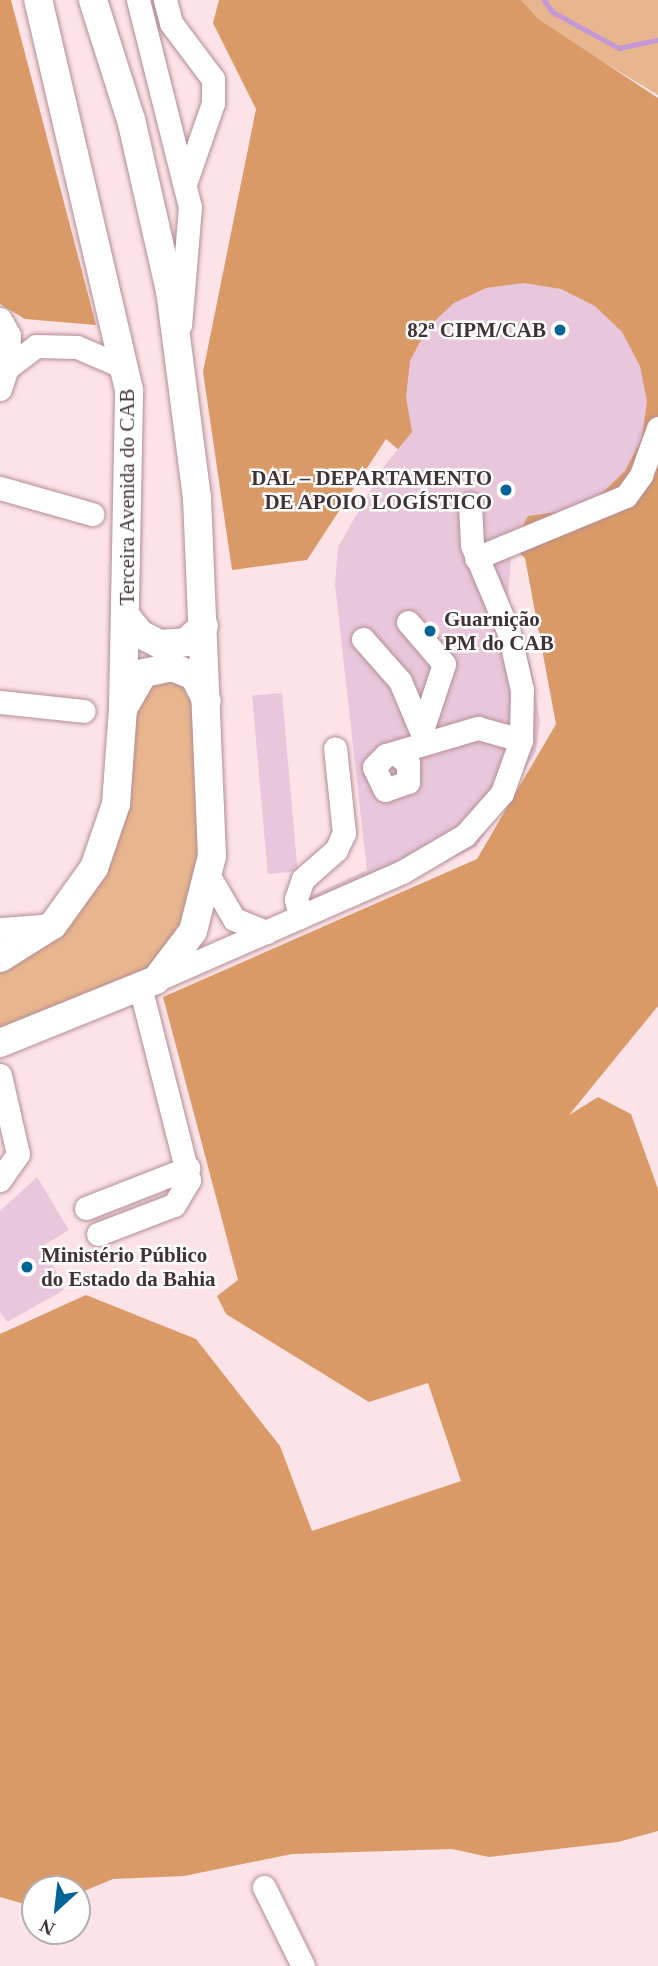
<!DOCTYPE html>
<html>
<head>
<meta charset="utf-8">
<style>
  body { margin:0 }
  #map { position:relative; width:658px; height:1966px; overflow:hidden; background:#fce3e7; font-family:"Times New Roman",serif }
  div>[style] { position:absolute }
  .green>* { inset:0; background:#e8b68e }
  .forest>* { inset:0; background:#da9a67 }
  .stream>* { height:4.5px; margin:-2.25px; padding:0 2.25px; transform-origin:2.25px; border-radius:2.25px; background:#c497d6 }
  .building>* { inset:0; background:#e8c6db; transform-origin:0 0 }
  .roads { filter:drop-shadow(0 0 2px #b38d93) drop-shadow(0 0 2px #b38d93) }
  .minor>* { height:23px; margin:-11.5px; padding:0 11.5px; transform-origin:11.5px; border-radius:11.5px; background:#fff }
  .major>* { height:28px; margin:-14px; padding:0 14px; transform-origin:14px; border-radius:14px; background:#fff }
  .dots>* { width:19px; height:19px; translate:-50% -50%; box-sizing:border-box; border:4px solid #fff; border-radius:50% }
  span { translate:-50% -50%; white-space:nowrap; text-align:center; line-height:1.15; -webkit-text-stroke:5px #fff; paint-order:stroke }
  .poi-label { font-size:21px; color:#423235; font-weight:700 }
  .right { translate:-100% -50%; text-align:right }
  .left { translate:0 -50%; text-align:left }
  .street-label { font-size:21px; color:#423235 }
  .north { position:absolute; left:21px; top:1875px; width:70px; height:70px; box-sizing:border-box; background:#fff; border:2px solid #b3adae; border-radius:50%; rotate:207deg; font-size:19px; font-weight:700; line-height:28px; text-align:center; color:#423235 }
  .north::after { content:''; display:block; margin:auto; width:24px; height:32px; background:#006594; clip-path:polygon(50% 0,100% 100%,50% 72%,0 100%) }
</style>
</head>
<body>
<div id="map">
  <div class="green">
    <div style="clip-path:polygon(518px 0,658px 0,658px 95px,537px 22px)"></div>
    <div style="clip-path:polygon(153px 677px,185px 684px,194px 706px,202px 848px,179px 933px,142px 974px,0 1032px,0 968px,79px 912px,112px 861px,129px 803px,134px 705px)"></div>
  </div>
  <div class="forest">
    <div style="clip-path:polygon(0 0,11px 0,96px 325px,25px 319px,0 304px)"></div>
    <div style="clip-path:polygon(219px 0,521px 0,538px 19px,658px 98px,658px 1006px,569px 1115px,598px 1097px,631px 1114px,658px 1189px,658px 1831px,618px 1842px,489px 1857px,452px 1849px,292px 1854px,184px 1876px,113px 1879px,77px 1894px,77px 1889px,35px 1889px,35px 1907px,0 1897px,0 1334px,86px 1295px,196px 1339px,280px 1446px,312px 1531px,461px 1481px,428px 1383px,369px 1402px,226px 1314px,217px 1296px,238px 1280px,163px 997px,477px 859px,556px 724px,525px 558px,386px 439px,307px 560px,232px 570px,203px 372px,256px 109px,213px 23px)"></div>
  </div>
  <div class="stream">
    <div style="left:544px;top:0;width:15px;rotate:53deg"></div>
    <div style="left:553px;top:12px;width:75px;rotate:28.6deg"></div>
    <div style="left:619px;top:48px;width:40px;rotate:-12deg"></div>
  </div>
  <div class="building">
    <div style="clip-path:polygon(524px 283px,561px 289px,595px 306px,622px 332px,640px 366px,647px 401px,642px 438px,625px 471px,599px 496px,566px 511px,528px 516px,512px 547px,508px 597px,531px 666px,540px 722px,536px 751px,476px 847px,311px 926px,302px 900px,367px 870px,335px 585px,338px 547px,385px 465px,412px 432px,406px 397px,410px 361px,427px 328px,454px 303px,486px 288px)"></div>
    <div style="left:282px;top:693px;width:179px;height:30px;rotate:85deg"></div>
    <div style="clip-path:polygon(37px 1177px,69px 1230px,44px 1245px,64px 1290px,7px 1322px,0 1312px,0 1211px)"></div>
  </div>
  <div class="roads">
    <div class="minor">
      <div style="left:138px;top:0;width:213px;rotate:75.9deg"></div>
      <div style="left:190px;top:207px;width:118px;rotate:94.8deg"></div>
      <div style="left:165px;top:0;width:24px;rotate:75deg"></div>
      <div style="left:171px;top:23px;width:70px;rotate:53.1deg"></div>
      <div style="left:213px;top:79px;width:24px;rotate:90deg"></div>
      <div style="left:213px;top:103px;width:86px;rotate:109.1deg"></div>
      <div style="left:0;top:319px;width:18px;rotate:61deg"></div>
      <div style="left:9px;top:335px;width:33px;rotate:93deg"></div>
      <div style="left:0;top:389px;width:22px;rotate:-72deg"></div>
      <div style="left:7px;top:368px;width:36px;rotate:-37deg"></div>
      <div style="left:36px;top:346px;width:41px;rotate:1.4deg"></div>
      <div style="left:77px;top:347px;width:53px;rotate:23.2deg"></div>
      <div style="left:0;top:488px;width:96px;rotate:15.8deg"></div>
      <div style="left:476px;top:558px;width:162px;rotate:-22.5deg"></div>
      <div style="left:626px;top:496px;width:26px;rotate:-54deg"></div>
      <div style="left:641px;top:475px;width:50px;rotate:-70.1deg"></div>
      <div style="left:408px;top:622px;width:55px;rotate:49.4deg"></div>
      <div style="left:444px;top:664px;width:70px;rotate:108.4deg"></div>
      <div style="left:363px;top:639px;width:56px;rotate:48.6deg"></div>
      <div style="left:400px;top:681px;width:62px;rotate:67.2deg"></div>
      <div style="left:0;top:702px;width:84px;rotate:6.1deg"></div>
      <div style="left:396px;top:754px;width:15px;rotate:37deg"></div>
      <div style="left:408px;top:763px;width:19px;rotate:90deg"></div>
      <div style="left:408px;top:782px;width:24px;rotate:161deg"></div>
      <div style="left:385px;top:790px;width:25px;rotate:-116deg"></div>
      <div style="left:374px;top:767px;width:17px;rotate:-45deg"></div>
      <div style="left:386px;top:755px;width:96px;rotate:-16.4deg"></div>
      <div style="left:478px;top:728px;width:45px;rotate:15.6deg"></div>
      <div style="left:209px;top:876px;width:50px;rotate:59.8deg"></div>
      <div style="left:234px;top:919px;width:35px;rotate:22deg"></div>
      <div style="left:300px;top:917px;width:18px;rotate:-103deg"></div>
      <div style="left:296px;top:899px;width:21px;rotate:-71deg"></div>
      <div style="left:303px;top:879px;width:44px;rotate:-41.3deg"></div>
      <div style="left:336px;top:850px;width:19px;rotate:-65deg"></div>
      <div style="left:344px;top:833px;width:85px;rotate:-96deg"></div>
      <div style="left:0;top:929px;width:53px;rotate:-4.3deg"></div>
      <div style="left:156px;top:980px;width:269px;rotate:-23.7deg"></div>
      <div style="left:402px;top:872px;width:73px;rotate:-30.4deg"></div>
      <div style="left:465px;top:835px;width:56px;rotate:-48.6deg"></div>
      <div style="left:502px;top:793px;width:56px;rotate:-70.3deg"></div>
      <div style="left:521px;top:740px;width:50px;rotate:-88.9deg"></div>
      <div style="left:522px;top:690px;width:58px;rotate:-102.8deg"></div>
      <div style="left:509px;top:633px;width:95px;rotate:-112.8deg"></div>
      <div style="left:472px;top:545px;width:41px;rotate:-92.8deg"></div>
      <div style="left:0;top:1075px;width:81px;rotate:77.2deg"></div>
      <div style="left:18px;top:1154px;width:32px;rotate:125deg"></div>
      <div style="left:86px;top:1208px;width:110px;rotate:-21.4deg"></div>
      <div style="left:98px;top:1234px;width:81px;rotate:-20.9deg"></div>
      <div style="left:174px;top:1205px;width:29px;rotate:-59deg"></div>
      <div style="left:189px;top:1180px;width:196px;rotate:-104.2deg"></div>
      <div style="left:264px;top:1887px;width:88px;rotate:63.7deg"></div>
    </div>
    <div class="major">
      <div style="left:126px;top:616px;width:23px;rotate:52deg"></div>
      <div style="left:140px;top:634px;width:22px;rotate:27deg"></div>
      <div style="left:160px;top:644px;width:26px;rotate:-4deg"></div>
      <div style="left:186px;top:642px;width:24px;rotate:-42deg"></div>
      <div style="left:124px;top:707px;width:39px;rotate:-60deg"></div>
      <div style="left:144px;top:673px;width:29px;rotate:-12deg"></div>
      <div style="left:172px;top:667px;width:24px;rotate:22deg"></div>
      <div style="left:194px;top:676px;width:28px;rotate:63deg"></div>
      <div style="left:0;top:958px;width:62px;rotate:-31.9deg"></div>
      <div style="left:53px;top:925px;width:70px;rotate:-54.3deg"></div>
      <div style="left:94px;top:868px;width:68px;rotate:-71deg"></div>
      <div style="left:116px;top:804px;width:96px;rotate:-85.8deg"></div>
      <div style="left:123px;top:708px;width:318px;rotate:-88.9deg"></div>
      <div style="left:129px;top:390px;width:400px;rotate:-103.1deg"></div>
      <div style="left:0;top:1043px;width:168px;rotate:-22deg"></div>
      <div style="left:156px;top:980px;width:61px;rotate:-52.9deg"></div>
      <div style="left:193px;top:931px;width:77px;rotate:-75.8deg"></div>
      <div style="left:212px;top:856px;width:358px;rotate:-92.4deg"></div>
      <div style="left:197px;top:498px;width:209px;rotate:-97.4deg"></div>
      <div style="left:170px;top:291px;width:175px;rotate:-102.8deg"></div>
      <div style="left:131px;top:120px;width:126px;rotate:-107.6deg"></div>
    </div>
  </div>
  <div class="dots">
    <div style="left:560px;top:330px;background:#006594"></div>
    <div style="left:506px;top:490px;background:#006594"></div>
    <div style="left:430px;top:631px;background:#006594"></div>
    <div style="left:27px;top:1267px;background:#006594"></div>
  </div>
  <div class="poi-label">
    <span class="right" style="left:546px;top:330px">82ª CIPM/CAB</span>
    <span class="right" style="left:492px;top:490px">DAL – DEPARTAMENTO<br>DE APOIO LOGÍSTICO</span>
    <span class="left" style="left:444px;top:631px">Guarnição<br>PM do CAB</span>
    <span class="left" style="left:41px;top:1267px">Ministério Público<br>do Estado da Bahia</span>
  </div>
  <div class="street-label">
    <span style="left:127px;top:497px;rotate:-90deg">Terceira Avenida do CAB</span>
  </div>
  <div class="north">N</div>
</div>
</body>
</html>
